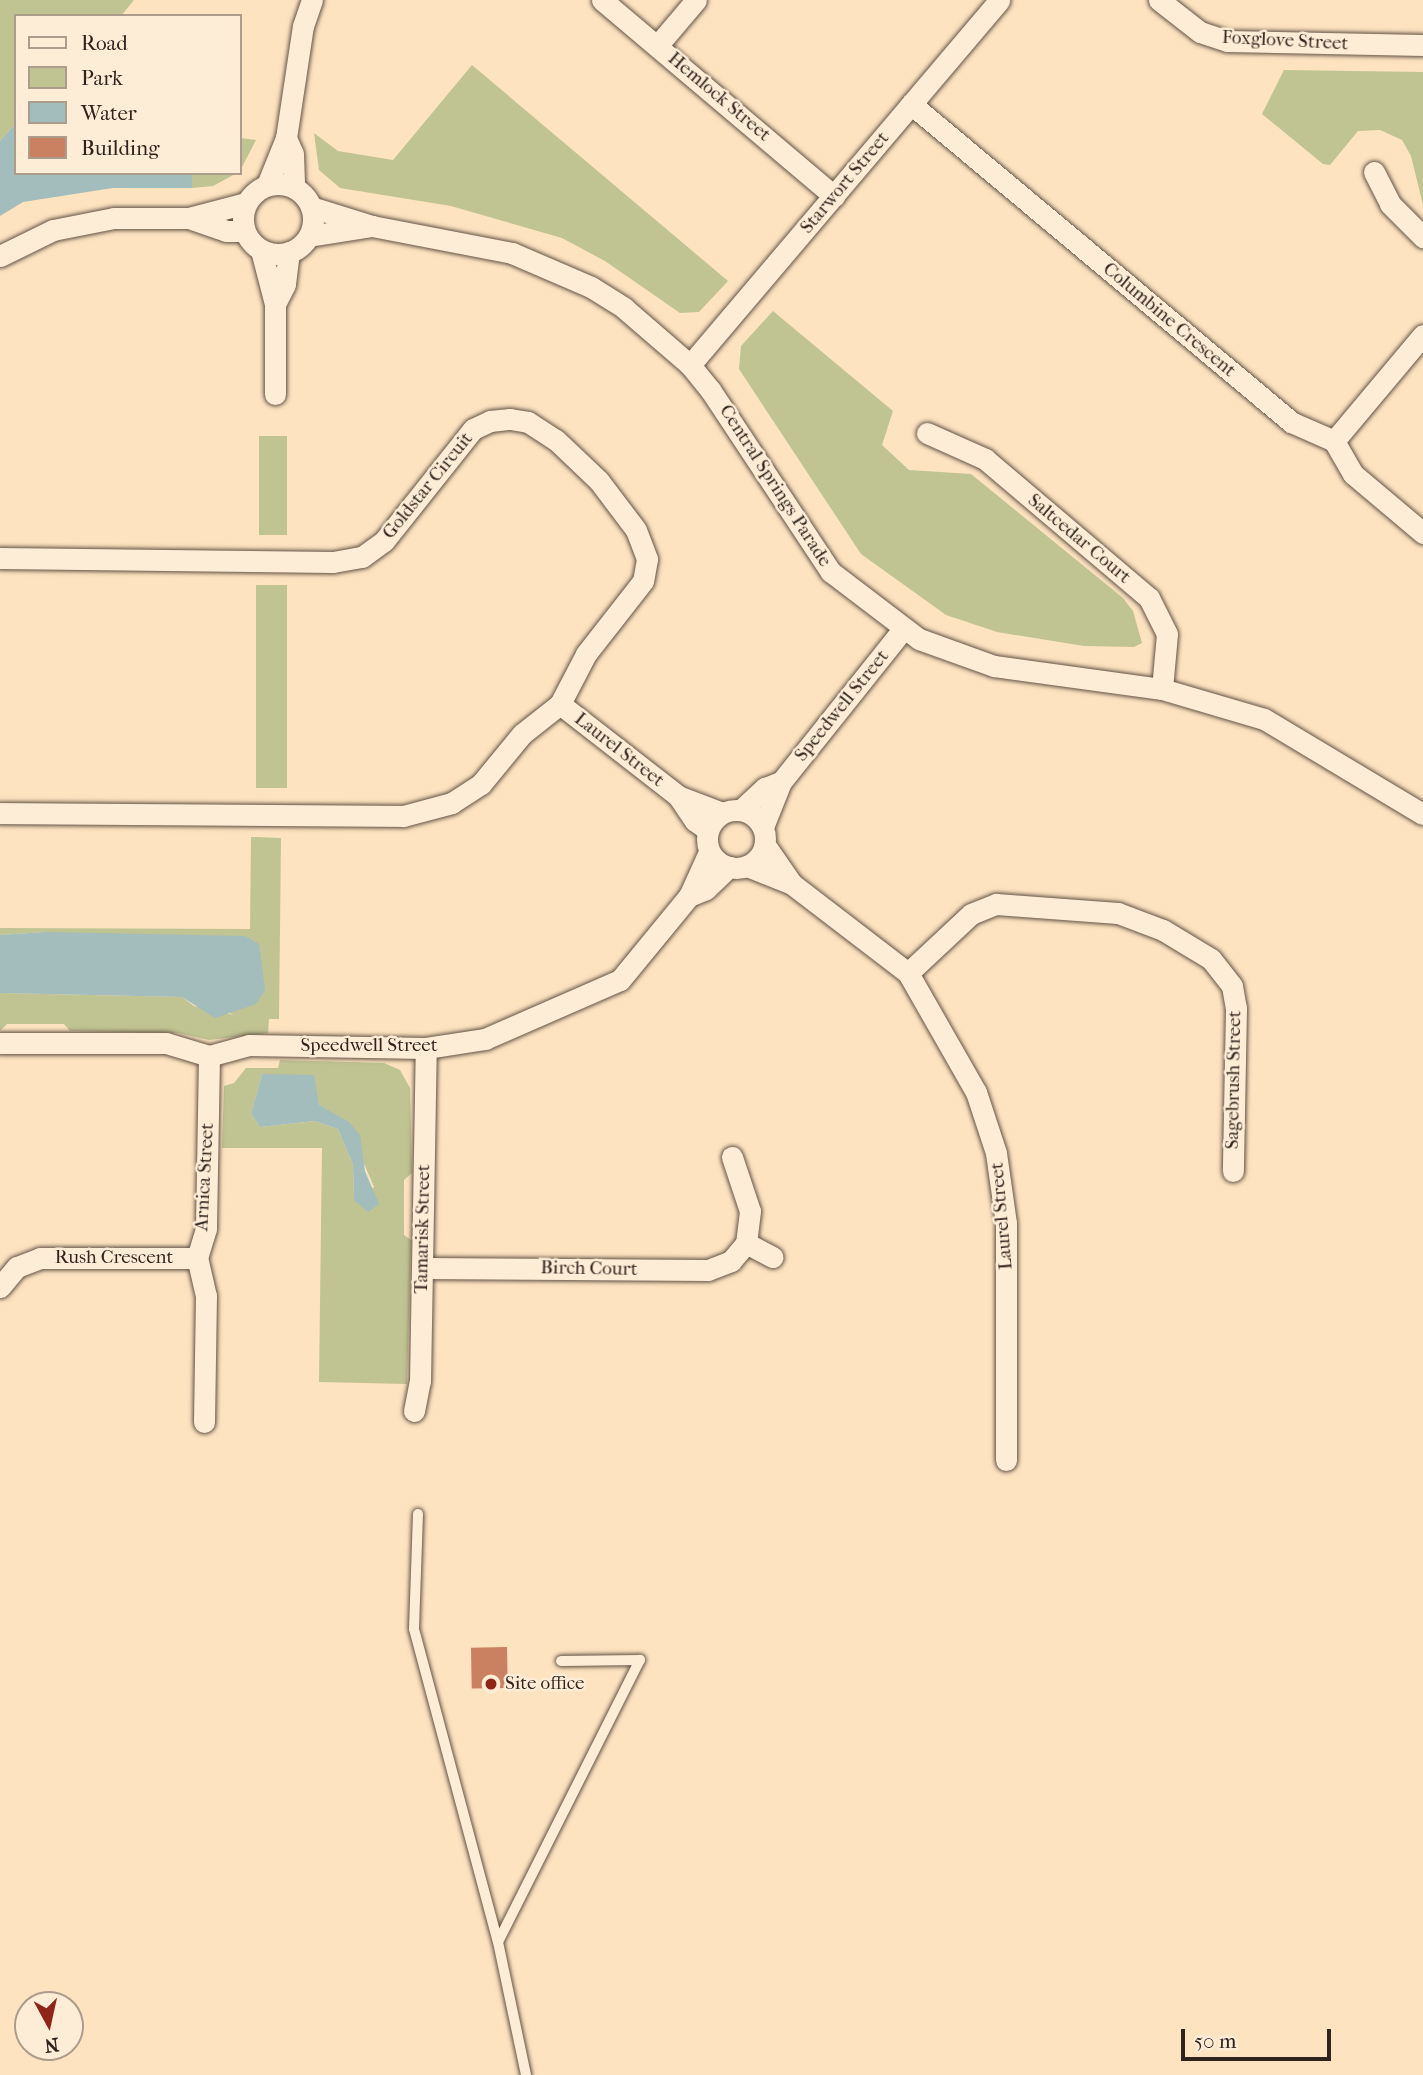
<!DOCTYPE html>
<html>
<head>
<meta charset="utf-8">
<style>
  body { margin:0 }
  #map { position:relative; width:1423px; height:2075px; overflow:hidden; background:#fde3c0; font-family:"IM FELL French Canon",serif }
  div>[style] { position:absolute }
  .green>* { inset:0; background:#c0c392; transform-origin:0 0 }
  .water>* { inset:0; background:#a3bcbc }
  .building>* { inset:0; background:#ca8161; transform-origin:0 0 }
  .roads { filter:drop-shadow(0 0 2px #635346) drop-shadow(0 0 2px #635346) }
  .lane>* { height:10px; margin:-5px; padding:0 5px; transform-origin:5px; border-radius:5px; background:#feedd6 }
  .street>* { height:21px; margin:-10.5px; padding:0 10.5px; transform-origin:10.5px; border-radius:10.5px; background:#feedd6 }
  .street>.ring { margin:-10.5px; padding:0; box-sizing:content-box; background:none; border:21px solid #feedd6; border-radius:50% }
  .dots>* { width:19px; height:19px; translate:-50% -50%; box-sizing:border-box; border:4px solid #feedd6; border-radius:50% }
  span { translate:-50% -50%; white-space:nowrap; text-align:center; line-height:1.15; -webkit-text-stroke:5px #feedd6; paint-order:stroke }
  .street-label { font-size:19px; color:#30231d }
  .poi-label { font-size:19px; color:#30231d }
  .left { translate:0 -50%; text-align:left }
  .legend { position:absolute; left:14px; top:14px; width:228px; height:161px; box-sizing:border-box; background:#feedd6; border:2px solid #ac9c8c; margin:0; padding:9px 12px; list-style:none; font-size:21px; color:#30231d }
  .legend li { display:flex; align-items:center; gap:14px; height:35px }
  .legend b { width:35px; border:2px solid #ac9c8c }
  .north { position:absolute; left:14px; top:1991px; width:70px; height:70px; box-sizing:border-box; background:#feedd6; border:2px solid #ac9c8c; border-radius:50%; rotate:172deg; font-size:19px; font-weight:700; line-height:28px; text-align:center; color:#30231d }
  .north::after { content:''; display:block; margin:auto; width:24px; height:32px; background:#8f2418; clip-path:polygon(50% 0,100% 100%,50% 72%,0 100%) }
  .scale { position:absolute; left:1181px; top:2029px; width:150px; height:32px; box-sizing:border-box; border:4px solid #30231d; border-top:0; padding-left:9px; font-size:21px; line-height:24px; white-space:nowrap; color:#30231d; -webkit-text-stroke:5px #feedd6; paint-order:stroke }
</style>
</head>
<body>
<div id="map">
  <div class="green">
    <div style="clip-path:polygon(0 0,134px 0,121px 16px,16px 16px,16px 123px,0 141px)"></div>
    <div style="clip-path:polygon(472px 65px,728px 281px,699px 312px,680px 313px,605px 261px,562px 238px,451px 206px,340px 188px,319px 170px,314px 133px,338px 151px,393px 160px)"></div>
    <div style="clip-path:polygon(1284px 70px,1423px 72px,1423px 205px,1411px 156px,1402px 140px,1380px 130px,1358px 131px,1330px 165px,1323px 164px,1262px 114px)"></div>
    <div style="clip-path:polygon(240px 138px,256px 140px,240px 171px)"></div>
    <div style="clip-path:polygon(192px 173px,237px 173px,213px 186px,192px 188px)"></div>
    <div style="clip-path:polygon(773px 311px,893px 411px,882px 445px,909px 470px,971px 474px,1123px 598px,1133px 611px,1142px 643px,1134px 647px,1084px 646px,997px 632px,946px 615px,861px 554px,739px 369px,741px 346px)"></div>
    <div style="left:259px;top:436px;width:28px;height:99px"></div>
    <div style="left:256px;top:585px;width:31px;height:203px"></div>
    <div style="clip-path:polygon(251px 837px,281px 838px,279px 1019px,269px 1019px,268px 1033px,209px 1040px,178px 1033px,70px 1031px,64px 1024px,7px 1024px,0 1031px,0 993px,182px 997px,194px 1006px,234px 1015px,45px 932px,0 935px,0 928px,250px 929px)"></div>
    <div style="clip-path:polygon(evenodd,280px 1060px,384px 1063px,400px 1070px,410px 1088px,412px 1173px,404px 1180px,404px 1235px,411px 1240px,407px 1384px,319px 1382px,322px 1148px,222px 1148px,224px 1086px,234px 1083px,246px 1068px,278px 1068px,280px 1060px,262px 1074px,313px 1088px,319px 1105px,333px 1114px,362px 1159px,374px 1187px,354px 1200px,353px 1165px,338px 1129px,315px 1121px,260px 1127px,251px 1114px,262px 1074px)"></div>
  </div>
  <div class="water">
    <div style="clip-path:polygon(16px 123px,16px 173px,192px 173px,192px 188px,113px 188px,23px 202px,0 216px,0 141px)"></div>
    <div style="clip-path:polygon(45px 932px,245px 936px,259px 944px,265px 990px,256px 1004px,215px 1018px,182px 997px,0 993px,0 935px)"></div>
    <div style="clip-path:polygon(262px 1074px,314px 1075px,319px 1105px,349px 1122px,360px 1135px,365px 1171px,379px 1204px,368px 1212px,354px 1200px,353px 1165px,338px 1129px,315px 1121px,260px 1127px,251px 1114px)"></div>
  </div>
  <div class="building">
    <div style="left:507px;top:1647px;width:41px;height:36px;rotate:89deg"></div>
  </div>
  <div class="roads">
    <div class="lane">
      <div style="left:418px;top:1514px;width:115px;rotate:92deg"></div>
      <div style="left:414px;top:1629px;width:324px;rotate:75deg"></div>
      <div style="left:498px;top:1942px;width:136px;rotate:78.1deg"></div>
      <div style="left:498px;top:1942px;width:316px;rotate:-63.3deg"></div>
      <div style="left:640px;top:1660px;width:79px;rotate:179.3deg"></div>
    </div>
    <div class="street">
      <div style="left:602px;top:0;width:304px;rotate:40.2deg"></div>
      <div style="left:1159px;top:0;width:52px;rotate:38deg"></div>
      <div style="left:1200px;top:32px;width:28px;rotate:18deg"></div>
      <div style="left:1227px;top:41px;width:196px;rotate:1.2deg"></div>
      <div style="left:657px;top:46px;width:60px;rotate:-49.7deg"></div>
      <div style="left:911px;top:104px;width:496px;rotate:39.9deg"></div>
      <div style="left:1291px;top:422px;width:47px;rotate:23.8deg"></div>
      <div style="left:1334px;top:441px;width:38px;rotate:60deg"></div>
      <div style="left:1353px;top:474px;width:92px;rotate:40.1deg"></div>
      <div style="left:286px;top:138px;width:17px;rotate:66deg"></div>
      <div style="left:293px;top:154px;width:34px;rotate:88deg"></div>
      <div style="left:1374px;top:172px;width:36px;rotate:63deg"></div>
      <div style="left:1390px;top:204px;width:47px;rotate:45deg"></div>
      <div class="ring" style="left:243px;top:184px;width:49px;height:49px"></div>
      <div style="left:267px;top:185px;width:51px;rotate:-68deg"></div>
      <div style="left:286px;top:138px;width:113px;rotate:-81.4deg"></div>
      <div style="left:303px;top:26px;width:28px;rotate:-71deg"></div>
      <div style="left:311px;top:207px;width:64px;rotate:17.3deg"></div>
      <div style="left:372px;top:226px;width:143px;rotate:10.9deg"></div>
      <div style="left:512px;top:253px;width:86px;rotate:23.3deg"></div>
      <div style="left:591px;top:287px;width:39px;rotate:32deg"></div>
      <div style="left:624px;top:308px;width:87px;rotate:40.8deg"></div>
      <div style="left:690px;top:365px;width:33px;rotate:51deg"></div>
      <div style="left:711px;top:391px;width:217px;rotate:56.5deg"></div>
      <div style="left:831px;top:572px;width:111px;rotate:37.3deg"></div>
      <div style="left:919px;top:639px;width:80px;rotate:19.8deg"></div>
      <div style="left:994px;top:666px;width:170px;rotate:7.8deg"></div>
      <div style="left:1162px;top:689px;width:106px;rotate:16.4deg"></div>
      <div style="left:1264px;top:719px;width:185px;rotate:30.9deg"></div>
      <div style="left:189px;top:218px;width:59px;rotate:-14.7deg"></div>
      <div style="left:309px;top:236px;width:64px;rotate:-9deg"></div>
      <div style="left:261px;top:250px;width:56px;rotate:75.5deg"></div>
      <div style="left:275px;top:304px;width:90px;rotate:90deg"></div>
      <div style="left:0;top:256px;width:59px;rotate:-26.1deg"></div>
      <div style="left:53px;top:230px;width:62px;rotate:-11.1deg"></div>
      <div style="left:114px;top:218px;width:75px"></div>
      <div style="left:189px;top:218px;width:39px;rotate:19deg"></div>
      <div style="left:226px;top:231px;width:18px"></div>
      <div style="left:275px;top:304px;width:22px;rotate:-63deg"></div>
      <div style="left:285px;top:284px;width:32px;rotate:-83deg"></div>
      <div style="left:690px;top:365px;width:478px;rotate:-49.7deg"></div>
      <div style="left:927px;top:433px;width:64px;rotate:24.1deg"></div>
      <div style="left:985px;top:459px;width:215px;rotate:40.3deg"></div>
      <div style="left:1149px;top:598px;width:40px;rotate:63.4deg"></div>
      <div style="left:1167px;top:634px;width:55px;rotate:95.2deg"></div>
      <div style="left:1334px;top:441px;width:138px;rotate:-50deg"></div>
      <div style="left:0;top:558px;width:333px;rotate:0.7deg"></div>
      <div style="left:333px;top:562px;width:29px;rotate:-10deg"></div>
      <div style="left:362px;top:557px;width:27px;rotate:-36deg"></div>
      <div style="left:384px;top:541px;width:143px;rotate:-51.5deg"></div>
      <div style="left:473px;top:429px;width:19px;rotate:-25deg"></div>
      <div style="left:490px;top:421px;width:20px;rotate:-6deg"></div>
      <div style="left:510px;top:419px;width:18px;rotate:9deg"></div>
      <div style="left:528px;top:422px;width:33px;rotate:33deg"></div>
      <div style="left:556px;top:440px;width:59px;rotate:43.6deg"></div>
      <div style="left:599px;top:481px;width:61px;rotate:52.9deg"></div>
      <div style="left:636px;top:530px;width:31px;rotate:69deg"></div>
      <div style="left:647px;top:559px;width:22px;rotate:100deg"></div>
      <div style="left:643px;top:581px;width:93px;rotate:128deg"></div>
      <div style="left:586px;top:654px;width:56px;rotate:117.5deg"></div>
      <div style="left:560px;top:704px;width:48px;rotate:141.7deg"></div>
      <div style="left:522px;top:734px;width:65px;rotate:129.4deg"></div>
      <div style="left:481px;top:784px;width:35px;rotate:147deg"></div>
      <div style="left:452px;top:803px;width:51px;rotate:165.1deg"></div>
      <div style="left:403px;top:816px;width:403px;rotate:-179.6deg"></div>
      <div style="left:560px;top:704px;width:150px;rotate:37.9deg"></div>
      <div style="left:678px;top:796px;width:47px;rotate:21.1deg"></div>
      <div style="left:678px;top:796px;width:30px;rotate:56deg"></div>
      <div style="left:695px;top:821px;width:16px;rotate:35deg"></div>
      <div class="ring" style="left:707px;top:810px;width:37px;height:37px"></div>
      <div style="left:741px;top:810px;width:33px;rotate:-43deg"></div>
      <div style="left:765px;top:788px;width:17px;rotate:-21deg"></div>
      <div style="left:763px;top:827px;width:48px;rotate:-68.2deg"></div>
      <div style="left:781px;top:782px;width:196px;rotate:-51.4deg"></div>
      <div style="left:765px;top:845px;width:47px;rotate:55.3deg"></div>
      <div style="left:747px;top:866px;width:48px;rotate:21.8deg"></div>
      <div style="left:792px;top:884px;width:146px;rotate:37.5deg"></div>
      <div style="left:908px;top:973px;width:137px;rotate:60.3deg"></div>
      <div style="left:976px;top:1092px;width:64px;rotate:71.8deg"></div>
      <div style="left:996px;top:1153px;width:71px;rotate:81.9deg"></div>
      <div style="left:1006px;top:1223px;width:237px;rotate:90deg"></div>
      <div style="left:689px;top:896px;width:18px;rotate:-22deg"></div>
      <div style="left:706px;top:889px;width:32px;rotate:-44deg"></div>
      <div style="left:908px;top:973px;width:86px;rotate:-43.1deg"></div>
      <div style="left:971px;top:914px;width:27px;rotate:-22deg"></div>
      <div style="left:996px;top:904px;width:122px;rotate:4.2deg"></div>
      <div style="left:1118px;top:913px;width:48px;rotate:20.7deg"></div>
      <div style="left:1163px;top:930px;width:56px;rotate:31.1deg"></div>
      <div style="left:1211px;top:959px;width:34px;rotate:52deg"></div>
      <div style="left:1232px;top:986px;width:22px;rotate:80deg"></div>
      <div style="left:1236px;top:1008px;width:163px;rotate:91.1deg"></div>
      <div style="left:0;top:1043px;width:166px"></div>
      <div style="left:166px;top:1043px;width:45px;rotate:16.8deg"></div>
      <div style="left:209px;top:1056px;width:41px;rotate:-15.4deg"></div>
      <div style="left:249px;top:1045px;width:177px;rotate:1deg"></div>
      <div style="left:426px;top:1048px;width:60px;rotate:-8.7deg"></div>
      <div style="left:485px;top:1039px;width:147px;rotate:-23.6deg"></div>
      <div style="left:620px;top:980px;width:109px;rotate:-50.6deg"></div>
      <div style="left:689px;top:896px;width:48px;rotate:-65.6deg"></div>
      <div style="left:732px;top:1157px;width:57px;rotate:71.6deg"></div>
      <div style="left:750px;top:1211px;width:32px;rotate:97deg"></div>
      <div style="left:422px;top:1268px;width:286px;rotate:0.4deg"></div>
      <div style="left:708px;top:1270px;width:25px;rotate:-21deg"></div>
      <div style="left:731px;top:1261px;width:23px;rotate:-50deg"></div>
      <div style="left:746px;top:1243px;width:30px;rotate:28deg"></div>
      <div style="left:0;top:1287px;width:26px;rotate:-50deg"></div>
      <div style="left:17px;top:1267px;width:25px;rotate:-21deg"></div>
      <div style="left:40px;top:1258px;width:157px"></div>
      <div style="left:414px;top:1411px;width:31px;rotate:-79deg"></div>
      <div style="left:420px;top:1381px;width:333px;rotate:-89deg"></div>
      <div style="left:204px;top:1422px;width:126px;rotate:-89.1deg"></div>
      <div style="left:206px;top:1296px;width:39px;rotate:-103deg"></div>
      <div style="left:197px;top:1258px;width:31px;rotate:-73deg"></div>
      <div style="left:206px;top:1228px;width:172px;rotate:-89deg"></div>
    </div>
  </div>
  <div class="dots">
    <div style="left:491px;top:1684px;background:#8f2418"></div>
  </div>
  <div class="street-label">
    <span style="left:1285px;top:41px;rotate:3deg">Foxglove Street</span>
    <span style="left:719px;top:97px;rotate:40deg">Hemlock Street</span>
    <span style="left:845px;top:183px;rotate:-50deg">Starwort Street</span>
    <span style="left:1169px;top:320px;rotate:40deg">Columbine Crescent</span>
    <span style="left:428px;top:486px;rotate:-51deg">Goldstar Circuit</span>
    <span style="left:775px;top:486px;rotate:57deg">Central Springs Parade</span>
    <span style="left:1079px;top:539px;rotate:40deg">Saltcedar Court</span>
    <span style="left:842px;top:706px;rotate:-51deg">Speedwell Street</span>
    <span style="left:619px;top:750px;rotate:38deg">Laurel Street</span>
    <span style="left:369px;top:1046px">Speedwell Street</span>
    <span style="left:1234px;top:1080px;rotate:-89deg">Sagebrush Street</span>
    <span style="left:205px;top:1177px;rotate:-87deg">Arnica Street</span>
    <span style="left:1002px;top:1216px;rotate:-95deg">Laurel Street</span>
    <span style="left:423px;top:1229px;rotate:-89deg">Tamarisk Street</span>
    <span style="left:114px;top:1258px">Rush Crescent</span>
    <span style="left:589px;top:1269px;rotate:1deg">Birch Court</span>
  </div>
  <div class="poi-label">
    <span class="left" style="left:505px;top:1684px">Site office</span>
  </div>
  <ul class="legend">
  <li><b style="height:9px;background:#feedd6"></b>Road</li>
  <li><b style="height:19px;background:#c0c392"></b>Park</li>
  <li><b style="height:19px;background:#a3bcbc"></b>Water</li>
  <li><b style="height:19px;background:#ca8161"></b>Building</li>
  </ul>
  <div class="north">N</div>
  <div class="scale">50 m</div>
</div>
</body>
</html>
